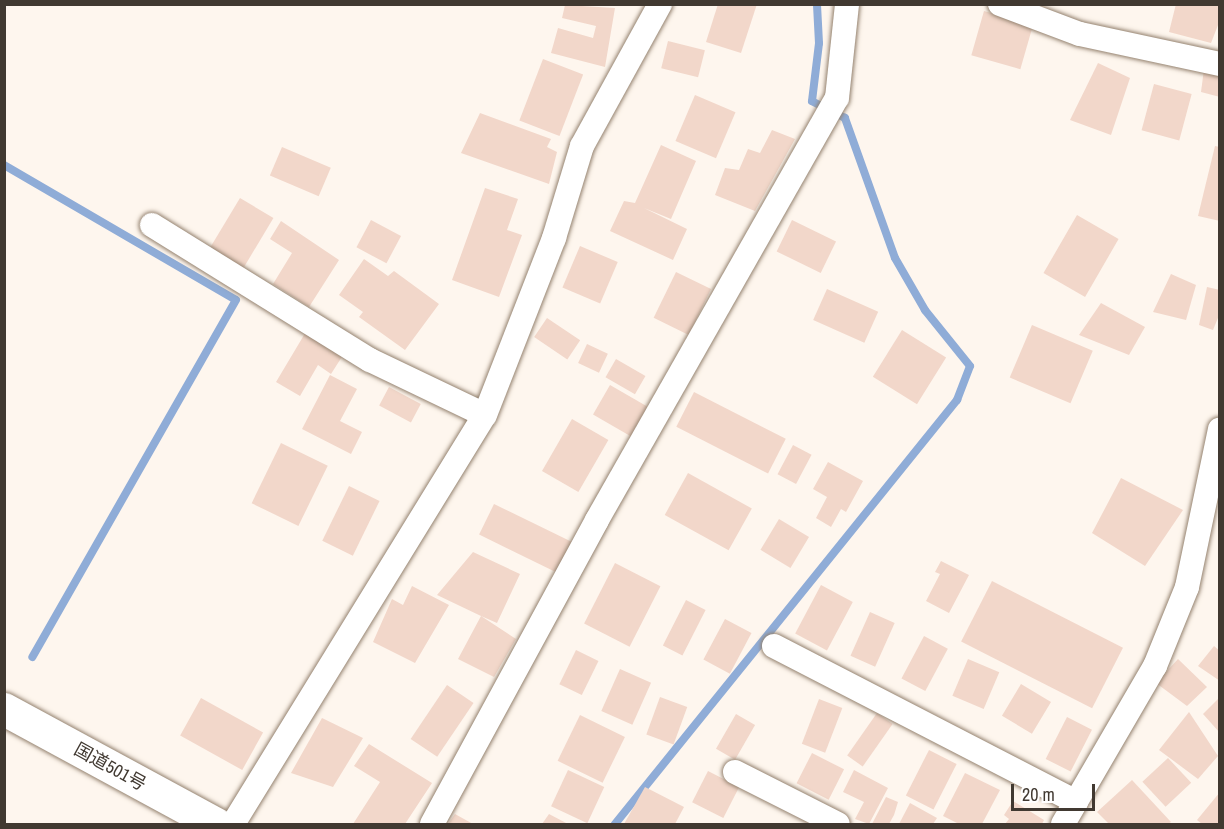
<!DOCTYPE html>
<html>
<head>
<meta charset="utf-8">
<style>
  body { margin:0 }
  #map { position:relative; width:1224px; height:829px; overflow:hidden; background:#fef6ee; font-family:"Archivo Narrow","Noto Sans JP",sans-serif }
  div>[style] { position:absolute }
  .stream>* { height:8px; margin:-4px; padding:0 4px; transform-origin:4px; border-radius:4px; background:#8facd7 }
  .building>* { inset:0; background:#f2d7ca; transform-origin:0 0 }
  .roads { filter:drop-shadow(0 0 2px #94826f) drop-shadow(0 0 2px #94826f) }
  .street>* { height:24px; margin:-12px; padding:0 12px; transform-origin:12px; border-radius:12px; background:#fff }
  .highway>* { height:33px; margin:-16.5px; padding:0 16.5px; transform-origin:16.5px; border-radius:16.5px; background:#fff }
  span { translate:-50% -50%; white-space:nowrap; text-align:center; line-height:1.15; -webkit-text-stroke:5px #fff; paint-order:stroke }
  .street-label { font-size:18px; color:#413931 }
  .frame { position:absolute; inset:0; border:6px solid #413931; pointer-events:none }
  .scale { position:absolute; left:1011px; top:784px; width:84px; height:27px; box-sizing:border-box; border:3px solid #413931; border-top:0; padding-left:8px; font-size:18px; line-height:21px; white-space:nowrap; color:#413931; -webkit-text-stroke:4px #fff; paint-order:stroke }
</style>
</head>
<body>
<div id="map">
  <div class="stream">
    <div style="left:4px;top:165px;width:268px;rotate:30.2deg"></div>
    <div style="left:236px;top:300px;width:411px;rotate:119.7deg"></div>
    <div style="left:615px;top:824px;width:545px;rotate:-51.11deg"></div>
    <div style="left:957px;top:400px;width:36px;rotate:-69deg"></div>
    <div style="left:970px;top:366px;width:72px;rotate:-128.8deg"></div>
    <div style="left:925px;top:310px;width:60px;rotate:-120deg"></div>
    <div style="left:895px;top:258px;width:149px;rotate:-109.7deg"></div>
    <div style="left:845px;top:118px;width:37px;rotate:-153deg"></div>
    <div style="left:812px;top:101px;width:58px;rotate:-83.1deg"></div>
    <div style="left:819px;top:43px;width:39px;rotate:-93deg"></div>
  </div>
  <div class="building">
    <div style="clip-path:polygon(718px 4px,757px 4px,741px 53px,706px 42px)"></div>
    <div style="clip-path:polygon(1176px 4px,1220px 4px,1220px 20px,1211px 43px,1169px 32px)"></div>
    <div style="clip-path:polygon(565px 5px,615px 8px,605px 67px,551px 53px,558px 28px,593px 38px,596px 26px,562px 18px)"></div>
    <div style="left:984px;top:11px;width:51px;height:46px;rotate:16deg"></div>
    <div style="left:668px;top:41px;width:38px;height:28px;rotate:14deg"></div>
    <div style="left:543px;top:59px;width:43px;height:66px;rotate:21deg"></div>
    <div style="clip-path:polygon(1098px 63px,1130px 78px,1111px 135px,1070px 120px)"></div>
    <div style="clip-path:polygon(1204px 69px,1220px 73px,1220px 97px,1201px 92px)"></div>
    <div style="left:1154px;top:84px;width:39px;height:48px;rotate:15deg"></div>
    <div style="left:695px;top:95px;width:44px;height:50px;rotate:23deg"></div>
    <div style="clip-path:polygon(480px 113px,551px 139px,547px 147px,557px 152px,549px 184px,461px 153px)"></div>
    <div style="clip-path:polygon(772px 130px,795px 139px,755px 211px,715px 195px,725px 168px,739px 170px,748px 149px,760px 153px)"></div>
    <div style="clip-path:polygon(661px 145px,696px 161px,671px 219px,644px 208px,687px 229px,673px 260px,610px 231px,624px 201px,635px 203px)"></div>
    <div style="clip-path:polygon(1215px 146px,1220px 147px,1220px 221px,1198px 216px)"></div>
    <div style="left:282px;top:147px;width:53px;height:31px;rotate:23deg"></div>
    <div style="clip-path:polygon(485px 188px,518px 199px,507px 230px,522px 235px,499px 297px,452px 280px)"></div>
    <div style="left:240px;top:198px;width:39px;height:64px;rotate:31deg"></div>
    <div style="left:1077px;top:215px;width:48px;height:67px;rotate:30deg"></div>
    <div style="left:371px;top:220px;width:34px;height:31px;rotate:28deg"></div>
    <div style="left:792px;top:220px;width:49px;height:35px;rotate:26deg"></div>
    <div style="clip-path:polygon(281px 221px,339px 260px,309px 307px,273px 284px,292px 253px,270px 239px)"></div>
    <div style="left:580px;top:246px;width:41px;height:45px;rotate:23deg"></div>
    <div style="clip-path:polygon(364px 259px,388px 276px,394px 271px,439px 304px,405px 350px,359px 317px,363px 312px,339px 295px)"></div>
    <div style="left:676px;top:272px;width:39px;height:51px;rotate:26deg"></div>
    <div style="clip-path:polygon(1171px 274px,1196px 285px,1186px 320px,1153px 312px)"></div>
    <div style="clip-path:polygon(1207px 287px,1220px 290px,1220px 313px,1213px 330px,1199px 325px)"></div>
    <div style="left:827px;top:289px;width:56px;height:34px;rotate:24deg"></div>
    <div style="clip-path:polygon(1101px 303px,1145px 327px,1129px 355px,1079px 335px)"></div>
    <div style="left:547px;top:318px;width:40px;height:23px;rotate:34deg"></div>
    <div style="left:1032px;top:325px;width:66px;height:57px;rotate:23deg"></div>
    <div style="clip-path:polygon(307px 330px,345px 352px,331px 374px,318px 365px,300px 396px,276px 382px)"></div>
    <div style="left:902px;top:330px;width:52px;height:55px;rotate:32deg"></div>
    <div style="left:587px;top:344px;width:23px;height:21px;rotate:25deg"></div>
    <div style="left:616px;top:359px;width:34px;height:21px;rotate:30deg"></div>
    <div style="clip-path:polygon(330px 375px,357px 389px,340px 421px,362px 432px,351px 454px,302px 429px)"></div>
    <div style="left:610px;top:385px;width:46px;height:34px;rotate:30deg"></div>
    <div style="left:389px;top:387px;width:36px;height:21px;rotate:28deg"></div>
    <div style="left:694px;top:392px;width:103px;height:39px;rotate:27deg"></div>
    <div style="left:572px;top:419px;width:42px;height:60px;rotate:30deg"></div>
    <div style="left:281px;top:443px;width:52px;height:67px;rotate:26deg"></div>
    <div style="left:793px;top:445px;width:21px;height:33px;rotate:28deg"></div>
    <div style="clip-path:polygon(828px 462px,863px 481px,846px 512px,841px 509px,831px 527px,816px 518px,827px 497px,813px 489px)"></div>
    <div style="left:688px;top:473px;width:73px;height:48px;rotate:29deg"></div>
    <div style="clip-path:polygon(1121px 478px,1183px 510px,1145px 566px,1092px 533px)"></div>
    <div style="left:349px;top:486px;width:34px;height:61px;rotate:26deg"></div>
    <div style="left:494px;top:504px;width:88px;height:34px;rotate:26deg"></div>
    <div style="left:779px;top:519px;width:35px;height:36px;rotate:31deg"></div>
    <div style="clip-path:polygon(473px 552px,520px 574px,497px 623px,481px 616px,516px 639px,494px 677px,458px 659px,481px 616px,437px 595px)"></div>
    <div style="clip-path:polygon(941px 561px,969px 575px,949px 613px,926px 601px,940px 574px,935px 572px)"></div>
    <div style="left:615px;top:563px;width:51px;height:68px;rotate:27deg"></div>
    <div style="left:992px;top:581px;width:147px;height:68px;rotate:27deg"></div>
    <div style="left:821px;top:585px;width:36px;height:55px;rotate:28deg"></div>
    <div style="clip-path:polygon(412px 586px,449px 605px,415px 663px,373px 642px,392px 599px,403px 605px)"></div>
    <div style="left:686px;top:600px;width:22px;height:51px;rotate:27deg"></div>
    <div style="left:870px;top:612px;width:27px;height:48px;rotate:24deg"></div>
    <div style="left:725px;top:619px;width:30px;height:46px;rotate:28deg"></div>
    <div style="left:924px;top:636px;width:27px;height:48px;rotate:28deg"></div>
    <div style="clip-path:polygon(1214px 646px,1220px 651px,1220px 681px,1198px 666px)"></div>
    <div style="left:576px;top:650px;width:25px;height:38px;rotate:26deg"></div>
    <div style="left:968px;top:659px;width:34px;height:40px;rotate:23deg"></div>
    <div style="clip-path:polygon(1178px 659px,1207px 687px,1187px 706px,1156px 683px)"></div>
    <div style="left:620px;top:669px;width:34px;height:46px;rotate:24deg"></div>
    <div style="left:1021px;top:684px;width:35px;height:37px;rotate:31deg"></div>
    <div style="left:447px;top:685px;width:32px;height:65px;rotate:34deg"></div>
    <div style="left:660px;top:697px;width:29px;height:40px;rotate:20deg"></div>
    <div style="clip-path:polygon(1220px 697px,1220px 733px,1203px 714px)"></div>
    <div style="left:201px;top:698px;width:71px;height:43px;rotate:29deg"></div>
    <div style="left:819px;top:699px;width:25px;height:48px;rotate:21deg"></div>
    <div style="clip-path:polygon(1189px 712px,1218px 756px,1198px 779px,1159px 750px)"></div>
    <div style="left:877px;top:713px;width:19px;height:52px;rotate:35deg"></div>
    <div style="left:736px;top:714px;width:22px;height:40px;rotate:30deg"></div>
    <div style="left:580px;top:715px;width:50px;height:51px;rotate:26deg"></div>
    <div style="left:1067px;top:717px;width:28px;height:47px;rotate:27deg"></div>
    <div style="clip-path:polygon(322px 718px,363px 738px,333px 787px,291px 773px)"></div>
    <div style="clip-path:polygon(369px 744px,432px 783px,405px 824px,353px 824px,380px 782px,354px 766px)"></div>
    <div style="left:929px;top:750px;width:31px;height:51px;rotate:27deg"></div>
    <div style="left:812px;top:753px;width:36px;height:34px;rotate:27deg"></div>
    <div style="left:1168px;top:758px;width:34px;height:35px;rotate:47deg"></div>
    <div style="left:568px;top:770px;width:40px;height:40px;rotate:25deg"></div>
    <div style="clip-path:polygon(854px 770px,888px 788px,869px 824px,855px 819px,864px 802px,843px 792px)"></div>
    <div style="left:708px;top:771px;width:35px;height:35px;rotate:27deg"></div>
    <div style="clip-path:polygon(965px 773px,1000px 790px,982px 824px,959px 824px,943px 816px)"></div>
    <div style="clip-path:polygon(1132px 780px,1171px 822px,1168px 824px,1109px 824px,1097px 812px)"></div>
    <div style="clip-path:polygon(645px 787px,684px 807px,675px 824px,624px 824px)"></div>
    <div style="clip-path:polygon(1220px 792px,1220px 824px,1202px 824px,1197px 820px)"></div>
    <div style="clip-path:polygon(886px 797px,898px 802px,894px 815px,889px 824px,872px 824px)"></div>
    <div style="clip-path:polygon(1013px 801px,1044px 820px,1042px 824px,1005px 824px,1009px 819px,1004px 815px)"></div>
    <div style="clip-path:polygon(910px 803px,937px 818px,933px 824px,899px 824px)"></div>
    <div style="clip-path:polygon(455px 814px,473px 824px,448px 824px)"></div>
    <div style="clip-path:polygon(549px 814px,568px 824px,542px 824px)"></div>
  </div>
  <div class="roads">
    <div class="street">
      <div style="left:1000px;top:4px;width:85px;rotate:20.6deg"></div>
      <div style="left:1080px;top:34px;width:143px;rotate:12.1deg"></div>
      <div style="left:152px;top:225px;width:256px;rotate:31.8deg"></div>
      <div style="left:370px;top:360px;width:127px;rotate:25.6deg"></div>
      <div style="left:774px;top:646px;width:340px;rotate:27.3deg"></div>
      <div style="left:735px;top:772px;width:115px;rotate:26.8deg"></div>
      <div style="left:233px;top:824px;width:480px;rotate:-58.4deg"></div>
      <div style="left:485px;top:415px;width:190px;rotate:-68.7deg"></div>
      <div style="left:554px;top:238px;width:96px;rotate:-73.1deg"></div>
      <div style="left:582px;top:146px;width:162px;rotate:-61.2deg"></div>
      <div style="left:432px;top:824px;width:346px;rotate:-61.5deg"></div>
      <div style="left:597px;top:520px;width:485px;rotate:-60.4deg"></div>
      <div style="left:837px;top:98px;width:95px;rotate:-83.9deg"></div>
      <div style="left:1063px;top:824px;width:183px;rotate:-59.8deg"></div>
      <div style="left:1155px;top:666px;width:85px;rotate:-67.9deg"></div>
      <div style="left:1187px;top:587px;width:161px;rotate:-78.2deg"></div>
    </div>
    <div class="highway">
      <div style="left:4px;top:709px;width:241px;rotate:28.5deg"></div>
    </div>
  </div>
  <div class="street-label">
    <span style="left:110px;top:767px;rotate:29deg">国道501号</span>
  </div>
  <div class="frame"></div>
  <div class="scale">20 m</div>
</div>
</body>
</html>
